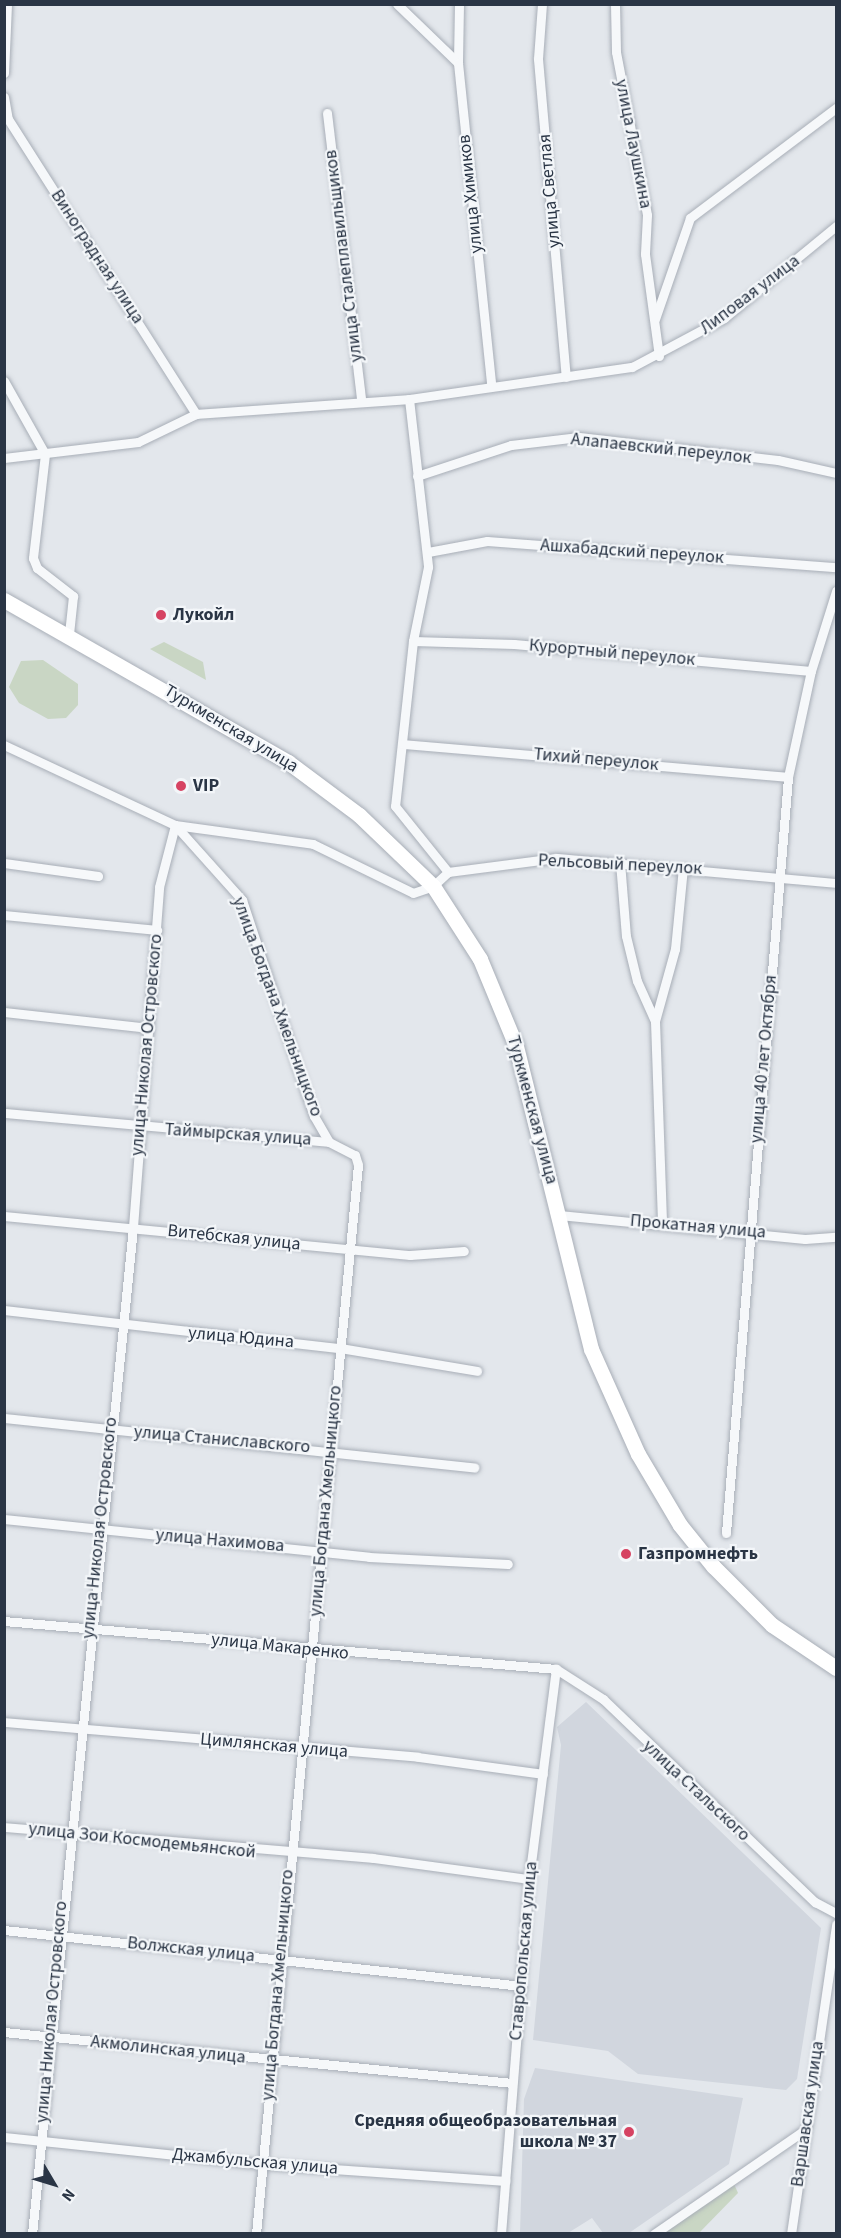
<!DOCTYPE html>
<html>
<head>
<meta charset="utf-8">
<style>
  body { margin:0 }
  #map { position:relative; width:841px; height:2238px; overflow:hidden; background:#e3e7ec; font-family:"Source Sans 3",sans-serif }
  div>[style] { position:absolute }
  .built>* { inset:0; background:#d1d6de }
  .green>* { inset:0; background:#c9d6c4 }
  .roads { filter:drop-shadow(0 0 2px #a8aeb7) drop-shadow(0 0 2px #a8aeb7) }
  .street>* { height:9px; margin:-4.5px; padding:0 4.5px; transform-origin:4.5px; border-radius:4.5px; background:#f6f8fa }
  .primary>* { height:15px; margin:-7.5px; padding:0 7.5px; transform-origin:7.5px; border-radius:7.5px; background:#fff }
  .dots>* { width:16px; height:16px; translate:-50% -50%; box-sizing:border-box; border:3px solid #f3f6f9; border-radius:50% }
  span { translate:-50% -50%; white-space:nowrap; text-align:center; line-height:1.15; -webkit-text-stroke:4.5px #f3f6f9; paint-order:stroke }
  .street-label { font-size:18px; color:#2a3545 }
  .poi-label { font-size:18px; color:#2a3545; font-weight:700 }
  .left { translate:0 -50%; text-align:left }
  .right { translate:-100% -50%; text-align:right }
  .frame { position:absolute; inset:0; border:6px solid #2a3545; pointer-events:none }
  .north { position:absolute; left:24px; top:2154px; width:60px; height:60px; -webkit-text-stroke:4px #f3f6f9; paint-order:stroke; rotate:128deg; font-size:16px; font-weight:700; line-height:24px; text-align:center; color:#2a3545 }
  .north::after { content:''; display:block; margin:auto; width:21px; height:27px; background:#2a3545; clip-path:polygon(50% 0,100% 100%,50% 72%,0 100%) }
</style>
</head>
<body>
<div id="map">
  <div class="built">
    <div style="clip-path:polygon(586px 1702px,821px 1928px,797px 2079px,786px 2090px,638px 2074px,608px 2051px,533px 2040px,561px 1745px,557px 1727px)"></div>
    <div style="clip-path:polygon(535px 2068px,743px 2098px,729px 2164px,629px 2233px,603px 2233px,592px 2218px,568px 2233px,520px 2233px,524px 2099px)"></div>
  </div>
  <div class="green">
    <div style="clip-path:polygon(164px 642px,203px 662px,206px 680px,150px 649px)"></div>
    <div style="clip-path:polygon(43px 660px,78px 684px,78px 705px,66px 718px,48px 719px,19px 703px,9px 687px,21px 661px)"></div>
    <div style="clip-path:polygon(734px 2184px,738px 2193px,699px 2233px,663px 2234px)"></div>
  </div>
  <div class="roads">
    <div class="street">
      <div style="left:397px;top:4px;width:85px;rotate:44deg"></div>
      <div style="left:459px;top:4px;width:59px;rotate:91deg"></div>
      <div style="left:458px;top:63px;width:323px;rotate:84.1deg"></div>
      <div style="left:542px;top:4px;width:55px;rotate:94.2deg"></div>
      <div style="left:538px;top:59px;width:319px;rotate:85deg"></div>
      <div style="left:615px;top:4px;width:48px;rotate:88.8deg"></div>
      <div style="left:616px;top:52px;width:166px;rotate:79.2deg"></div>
      <div style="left:647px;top:215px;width:39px;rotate:93deg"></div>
      <div style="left:645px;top:254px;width:103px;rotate:82.2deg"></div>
      <div style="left:4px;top:73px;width:69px;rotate:-87.5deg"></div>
      <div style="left:4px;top:97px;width:22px;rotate:80deg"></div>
      <div style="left:8px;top:119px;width:350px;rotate:57.5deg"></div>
      <div style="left:327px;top:113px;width:288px;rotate:83.2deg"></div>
      <div style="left:655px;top:319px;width:107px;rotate:-70.9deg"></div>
      <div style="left:690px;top:218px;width:183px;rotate:-37deg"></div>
      <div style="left:4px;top:381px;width:84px;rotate:60.7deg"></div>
      <div style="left:45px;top:454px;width:105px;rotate:96.6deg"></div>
      <div style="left:33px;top:558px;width:11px;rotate:68deg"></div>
      <div style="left:37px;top:568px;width:46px;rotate:37.9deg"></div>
      <div style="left:73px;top:596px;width:38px;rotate:96deg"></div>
      <div style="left:409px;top:399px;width:169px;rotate:83.5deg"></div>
      <div style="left:428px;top:567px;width:76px;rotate:101.5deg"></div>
      <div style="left:413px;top:641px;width:166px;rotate:96.2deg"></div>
      <div style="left:395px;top:806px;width:85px;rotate:51.2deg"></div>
      <div style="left:4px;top:458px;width:135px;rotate:-6.8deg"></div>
      <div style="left:138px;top:442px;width:64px;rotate:-25.8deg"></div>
      <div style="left:196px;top:414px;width:214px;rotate:-4deg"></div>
      <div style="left:409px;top:399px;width:225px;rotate:-8.2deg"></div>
      <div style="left:632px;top:367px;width:104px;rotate:-28deg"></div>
      <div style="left:724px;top:318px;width:145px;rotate:-39.4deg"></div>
      <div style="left:417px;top:476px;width:99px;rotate:-18.3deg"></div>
      <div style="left:511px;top:445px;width:68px;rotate:-6.7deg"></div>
      <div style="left:579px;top:437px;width:200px;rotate:6.6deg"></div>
      <div style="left:778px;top:460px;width:59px;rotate:12.6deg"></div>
      <div style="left:428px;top:552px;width:60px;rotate:-10.6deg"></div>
      <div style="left:487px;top:541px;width:350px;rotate:4.3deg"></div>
      <div style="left:413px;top:641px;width:101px;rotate:1.7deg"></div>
      <div style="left:514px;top:644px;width:298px;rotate:5.2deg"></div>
      <div style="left:403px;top:744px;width:386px;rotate:4.9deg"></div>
      <div style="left:4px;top:745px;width:189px;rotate:25.1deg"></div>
      <div style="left:175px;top:825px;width:139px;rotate:7.8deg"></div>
      <div style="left:313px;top:844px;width:111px;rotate:26.1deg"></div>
      <div style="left:413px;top:893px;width:21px;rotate:-19deg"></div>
      <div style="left:433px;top:886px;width:21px;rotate:-43deg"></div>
      <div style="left:448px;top:872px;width:109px;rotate:-7.4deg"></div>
      <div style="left:556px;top:858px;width:281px;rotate:5.1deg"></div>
      <div style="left:175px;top:825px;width:101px;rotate:48.2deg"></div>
      <div style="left:242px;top:900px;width:228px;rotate:71.6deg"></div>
      <div style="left:314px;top:1116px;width:30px;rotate:60deg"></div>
      <div style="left:329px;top:1142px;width:29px;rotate:27deg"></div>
      <div style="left:355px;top:1155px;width:10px;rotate:73deg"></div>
      <div style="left:358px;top:1165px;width:1074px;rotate:95.45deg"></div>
      <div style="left:620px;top:862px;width:74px;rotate:85.4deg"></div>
      <div style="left:626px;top:936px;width:46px;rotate:76.3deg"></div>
      <div style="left:637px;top:981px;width:44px;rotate:65.8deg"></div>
      <div style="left:655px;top:1021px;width:202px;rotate:88deg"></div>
      <div style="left:4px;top:863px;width:95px;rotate:7.9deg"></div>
      <div style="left:4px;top:915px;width:154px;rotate:5.6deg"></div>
      <div style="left:4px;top:1012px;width:146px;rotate:6.3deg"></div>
      <div style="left:655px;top:1021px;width:75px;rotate:-74.5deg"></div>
      <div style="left:675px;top:949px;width:81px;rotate:-84.4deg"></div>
      <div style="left:4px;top:1113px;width:326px;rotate:5.1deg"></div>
      <div style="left:559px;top:1215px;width:247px;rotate:5.6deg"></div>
      <div style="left:805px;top:1239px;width:31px;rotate:-4deg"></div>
      <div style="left:4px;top:1216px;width:408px;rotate:5.5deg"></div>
      <div style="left:410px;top:1255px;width:54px;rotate:-4.2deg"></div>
      <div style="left:4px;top:1310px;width:338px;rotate:6.5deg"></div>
      <div style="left:340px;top:1348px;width:139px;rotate:9.5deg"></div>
      <div style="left:4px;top:1418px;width:473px;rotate:6deg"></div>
      <div style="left:4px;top:1519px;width:367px;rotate:5.9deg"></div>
      <div style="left:369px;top:1557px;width:139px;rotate:2.9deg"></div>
      <div style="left:726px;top:1533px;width:759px;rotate:-85.31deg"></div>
      <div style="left:788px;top:777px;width:108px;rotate:-77.8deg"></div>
      <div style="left:811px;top:671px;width:84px;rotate:-72.6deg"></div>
      <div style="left:4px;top:1621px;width:554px;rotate:4.97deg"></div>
      <div style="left:556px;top:1669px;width:56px;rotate:32.6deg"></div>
      <div style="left:603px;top:1699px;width:294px;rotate:43.8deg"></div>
      <div style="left:815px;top:1902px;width:24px;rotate:28deg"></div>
      <div style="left:4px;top:1722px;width:415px;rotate:4.8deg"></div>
      <div style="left:418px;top:1757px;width:126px;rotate:7.7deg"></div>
      <div style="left:4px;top:1827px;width:370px;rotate:4.8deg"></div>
      <div style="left:373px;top:1858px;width:157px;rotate:7.7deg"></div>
      <div style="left:4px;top:1930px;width:521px;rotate:6.17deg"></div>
      <div style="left:4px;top:2032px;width:511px;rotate:5.73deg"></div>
      <div style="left:4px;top:2137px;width:259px;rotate:6deg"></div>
      <div style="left:262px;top:2164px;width:244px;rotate:4deg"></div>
      <div style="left:32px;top:2234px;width:1012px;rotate:-84.27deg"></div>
      <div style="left:133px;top:1227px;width:341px;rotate:-85.6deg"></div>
      <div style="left:159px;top:887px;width:64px;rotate:-75.5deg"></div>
      <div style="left:501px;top:2234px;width:356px;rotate:-85.5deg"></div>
      <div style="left:529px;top:1879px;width:212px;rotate:-82.7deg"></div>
      <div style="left:654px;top:2234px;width:183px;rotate:-34.6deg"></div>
      <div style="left:791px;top:2234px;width:313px;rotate:-81.7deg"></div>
    </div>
    <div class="primary">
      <div style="left:4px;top:600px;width:327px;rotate:29.7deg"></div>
      <div style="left:288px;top:762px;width:89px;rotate:36.7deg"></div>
      <div style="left:359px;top:815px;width:103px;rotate:43.8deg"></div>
      <div style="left:433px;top:886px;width:87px;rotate:57.2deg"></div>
      <div style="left:480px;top:959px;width:94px;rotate:67.5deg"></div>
      <div style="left:516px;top:1046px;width:312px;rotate:76.1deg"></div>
      <div style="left:591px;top:1349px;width:115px;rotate:65.9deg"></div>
      <div style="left:638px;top:1454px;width:82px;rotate:59.4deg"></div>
      <div style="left:680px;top:1525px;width:53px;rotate:51.2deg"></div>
      <div style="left:713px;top:1566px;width:83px;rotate:45deg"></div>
      <div style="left:772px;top:1625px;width:77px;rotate:33.9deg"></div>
    </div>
  </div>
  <div class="dots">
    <div style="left:161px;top:615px;background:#d64362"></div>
    <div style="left:181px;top:786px;background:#d64362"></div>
    <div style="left:626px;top:1554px;background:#d64362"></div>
    <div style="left:629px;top:2132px;background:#d64362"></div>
  </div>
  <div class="street-label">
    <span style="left:633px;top:144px;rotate:79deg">улица Лаушкина</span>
    <span style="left:550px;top:191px;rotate:-95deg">улица Светлая</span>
    <span style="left:471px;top:194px;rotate:-96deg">улица Химиков</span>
    <span style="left:344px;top:256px;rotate:-97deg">улица Сталеплавильщиков</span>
    <span style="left:97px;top:257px;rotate:57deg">Виноградная улица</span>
    <span style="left:750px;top:295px;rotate:-37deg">Липовая улица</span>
    <span style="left:661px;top:449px;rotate:6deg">Алапаевский переулок</span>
    <span style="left:632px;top:552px;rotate:4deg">Ашхабадский переулок</span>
    <span style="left:612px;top:653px;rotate:5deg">Курортный переулок</span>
    <span style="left:231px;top:729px;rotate:31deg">Туркменская улица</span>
    <span style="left:596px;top:760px;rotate:5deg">Тихий переулок</span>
    <span style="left:620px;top:865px;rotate:3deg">Рельсовый переулок</span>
    <span style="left:277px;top:1007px;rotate:70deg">улица Богдана Хмельницкого</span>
    <span style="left:147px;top:1045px;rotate:-85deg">улица Николая Островского</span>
    <span style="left:764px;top:1059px;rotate:-85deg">улица 40 лет Октября</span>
    <span style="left:532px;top:1110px;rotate:75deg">Туркменская улица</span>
    <span style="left:238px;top:1135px;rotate:4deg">Таймырская улица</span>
    <span style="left:698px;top:1227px;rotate:5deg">Прокатная улица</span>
    <span style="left:234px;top:1238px;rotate:6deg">Витебская улица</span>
    <span style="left:241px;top:1338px;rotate:5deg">улица Юдина</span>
    <span style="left:222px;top:1440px;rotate:5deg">улица Станиславского</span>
    <span style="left:326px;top:1501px;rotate:-85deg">улица Богдана Хмельницкого</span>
    <span style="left:100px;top:1528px;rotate:-84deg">улица Николая Островского</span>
    <span style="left:220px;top:1541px;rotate:5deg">улица Нахимова</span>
    <span style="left:280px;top:1647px;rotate:6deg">улица Макаренко</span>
    <span style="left:274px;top:1746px;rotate:5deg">Цимлянская улица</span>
    <span style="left:696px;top:1791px;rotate:43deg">улица Стальского</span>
    <span style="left:142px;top:1841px;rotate:6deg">улица Зои Космодемьянской</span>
    <span style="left:191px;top:1950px;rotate:6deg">Волжская улица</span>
    <span style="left:524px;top:1951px;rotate:-85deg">Ставропольская улица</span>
    <span style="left:278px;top:1985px;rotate:-85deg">улица Богдана Хмельницкого</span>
    <span style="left:52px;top:2012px;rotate:-85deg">улица Николая Островского</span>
    <span style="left:168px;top:2050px;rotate:6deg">Акмолинская улица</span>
    <span style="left:808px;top:2114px;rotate:-82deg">Варшавская улица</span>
    <span style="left:255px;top:2162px;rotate:5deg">Джамбульская улица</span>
  </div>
  <div class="poi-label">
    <span class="left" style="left:173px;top:615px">Лукойл</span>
    <span class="left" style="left:193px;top:786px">VIP</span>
    <span class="left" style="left:638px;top:1554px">Газпромнефть</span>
    <span class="right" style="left:617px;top:2132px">Средняя общеобразовательная<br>школа № 37</span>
  </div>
  <div class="frame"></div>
  <div class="north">N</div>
</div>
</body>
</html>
